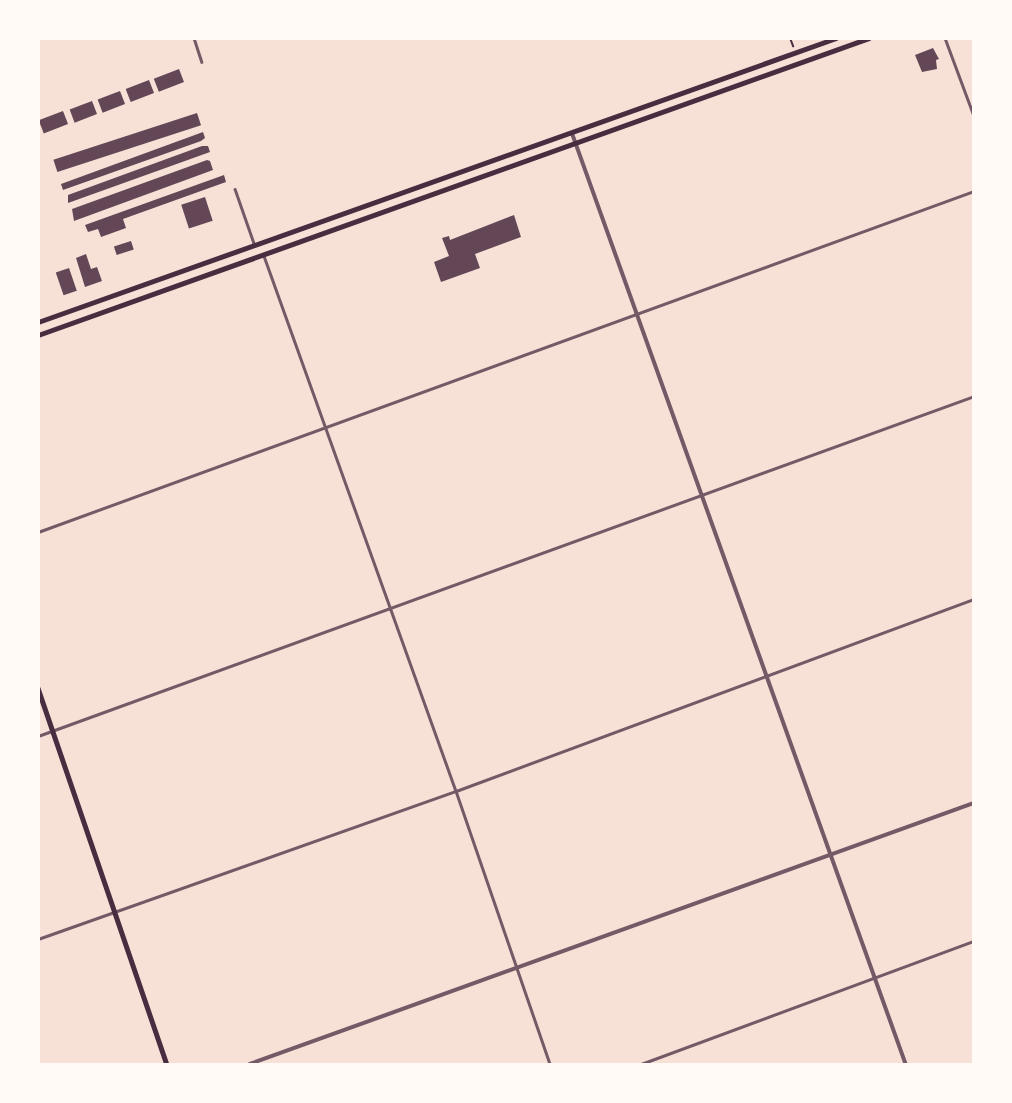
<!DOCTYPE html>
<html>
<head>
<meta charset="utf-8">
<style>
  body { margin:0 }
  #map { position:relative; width:1012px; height:1103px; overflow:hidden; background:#f7e1d7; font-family:"Nunito Sans",sans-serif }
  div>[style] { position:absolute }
  .building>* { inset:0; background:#644757; transform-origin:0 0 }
  .path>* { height:2px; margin:-1px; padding:0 1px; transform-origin:1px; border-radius:1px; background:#4a2c40 }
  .minor>* { height:2.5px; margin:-1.25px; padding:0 1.25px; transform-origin:1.25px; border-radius:1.25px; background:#755966 }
  .tertiary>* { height:3.5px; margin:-1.75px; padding:0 1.75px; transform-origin:1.75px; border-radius:1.75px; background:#755966 }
  .secondary>* { height:4.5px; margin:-2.25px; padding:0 2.25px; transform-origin:2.25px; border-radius:2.25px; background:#4a2c40 }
  .trunk>* { height:5px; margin:-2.5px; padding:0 2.5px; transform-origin:2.5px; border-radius:2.5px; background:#4a2c40 }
  span { translate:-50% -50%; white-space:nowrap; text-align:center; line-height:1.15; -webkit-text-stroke:7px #fffaf5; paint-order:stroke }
  .frame { position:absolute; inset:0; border:40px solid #fffaf5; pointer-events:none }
</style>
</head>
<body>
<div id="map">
  <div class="building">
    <div style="clip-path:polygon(933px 48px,939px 59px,936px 60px,937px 69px,922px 72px,915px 55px)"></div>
    <div style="left:179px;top:69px;width:14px;height:27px;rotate:69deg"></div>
    <div style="left:149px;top:80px;width:14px;height:25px;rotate:69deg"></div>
    <div style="left:120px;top:91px;width:14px;height:24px;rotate:69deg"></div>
    <div style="left:92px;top:101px;width:14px;height:24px;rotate:69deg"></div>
    <div style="left:63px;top:111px;width:14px;height:26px;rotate:69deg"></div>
    <div style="left:197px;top:113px;width:13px;height:151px;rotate:72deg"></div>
    <div style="clip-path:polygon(203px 132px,205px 138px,201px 141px,63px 190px,61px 184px)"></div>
    <div style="clip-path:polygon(202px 146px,208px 146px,210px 152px,68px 203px,68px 195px)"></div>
    <div style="clip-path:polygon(207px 160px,210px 161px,213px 170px,74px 221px,72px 209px)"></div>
    <div style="clip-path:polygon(224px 175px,226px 182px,123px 219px,126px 228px,101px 237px,98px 229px,88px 232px,85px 225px)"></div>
    <div style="left:205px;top:197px;width:25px;height:25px;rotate:72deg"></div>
    <div style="clip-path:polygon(514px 215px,521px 237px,475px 254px,480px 268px,441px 282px,434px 262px,449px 256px,442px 238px,449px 236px,450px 240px)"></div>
    <div style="left:131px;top:241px;width:9px;height:18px;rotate:72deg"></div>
    <div style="clip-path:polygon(86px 254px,91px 269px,97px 267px,102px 281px,85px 287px,76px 258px)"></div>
    <div style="left:69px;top:268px;width:24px;height:14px;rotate:71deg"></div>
  </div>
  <div class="path">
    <div style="left:790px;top:38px;width:9px;rotate:69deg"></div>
  </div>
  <div class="minor">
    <div style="left:194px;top:38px;width:25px;rotate:72deg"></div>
    <div style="left:945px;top:38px;width:83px;rotate:69.6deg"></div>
    <div style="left:235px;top:189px;width:60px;rotate:70.7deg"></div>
    <div style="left:264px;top:256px;width:568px;rotate:70.26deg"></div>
    <div style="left:456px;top:791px;width:289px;rotate:71deg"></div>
    <div style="left:38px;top:532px;width:996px;rotate:-20.02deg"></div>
    <div style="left:38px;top:736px;width:996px;rotate:-19.96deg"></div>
    <div style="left:38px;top:939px;width:443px;rotate:-19.5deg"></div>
    <div style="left:456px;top:791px;width:552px;rotate:-20.34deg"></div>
    <div style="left:641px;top:1064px;width:355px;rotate:-20.3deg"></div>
  </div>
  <div class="tertiary">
    <div style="left:573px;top:135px;width:987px;rotate:70.28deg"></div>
    <div style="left:250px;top:1064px;width:770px;rotate:-19.82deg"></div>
  </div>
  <div class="secondary">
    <div style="left:38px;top:688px;width:398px;rotate:71.1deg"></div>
  </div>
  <div class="trunk">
    <div style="left:38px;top:322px;width:847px;rotate:-19.59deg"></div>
    <div style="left:38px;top:335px;width:882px;rotate:-19.67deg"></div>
  </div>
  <div class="frame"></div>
</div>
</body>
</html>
